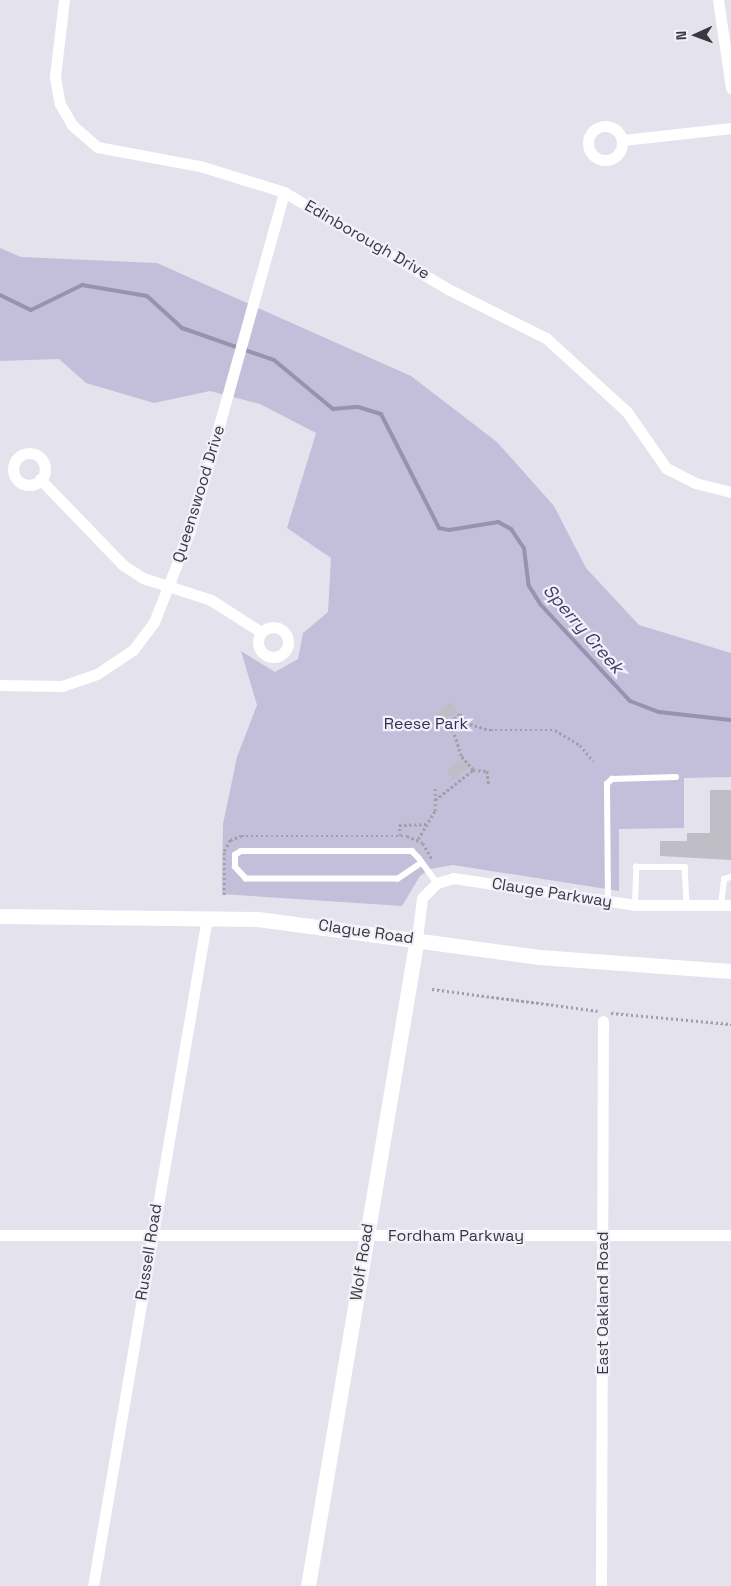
<!DOCTYPE html>
<html>
<head>
<meta charset="utf-8">
<style>
  body { margin:0 }
  #map { position:relative; width:731px; height:1586px; overflow:hidden; background:#e4e3ed; font-family:"Space Grotesk",sans-serif }
  div>[style] { position:absolute }
  .green>* { inset:0; background:#c3bfdb }
  .stream>* { height:4px; margin:-2px; padding:0 2px; transform-origin:2px; border-radius:2px; background:#9792af }
  .building>* { inset:0; background:#bfbec7; transform-origin:0 0 }
  .path>* { height:2.5px; margin-top:-1.25px; transform-origin:0; background:repeating-linear-gradient(90deg,#a1a0a8 0 2.5px,transparent 0 5px) }
  .lane>* { height:5.5px; margin:-2.75px; padding:0 2.75px; transform-origin:2.75px; border-radius:2.75px; background:#fff }
  .street>* { height:11px; margin:-5.5px; padding:0 5.5px; transform-origin:5.5px; border-radius:5.5px; background:#fff }
  .street>.ring { margin:-5.5px; padding:0; box-sizing:content-box; background:none; border:11px solid #fff; border-radius:50% }
  .secondary>* { height:15px; margin:-7.5px; padding:0 7.5px; transform-origin:7.5px; border-radius:7.5px; background:#fff }
  span { translate:-50% -50%; white-space:nowrap; text-align:center; line-height:1.15; -webkit-text-stroke:4.5px #f2f0fa; paint-order:stroke }
  .street-label { font-size:16px; color:#39383c }
  .park-label { font-size:16px; color:#352c55 }
  .water-label { font-size:18px; color:#463d68; font-style:italic }
  .north { position:absolute; left:671px; top:10px; width:50px; height:50px; -webkit-text-stroke:4px #f2f0fa; paint-order:stroke; rotate:268deg; font-size:14px; font-weight:700; line-height:20px; text-align:center; color:#39383c }
  .north::after { content:''; display:block; margin:auto; width:18px; height:22px; background:#39383c; clip-path:polygon(50% 0,100% 100%,50% 72%,0 100%) }
</style>
</head>
<body>
<div id="map">
  <div class="green">
    <div style="clip-path:polygon(0 248px,21px 257px,157px 263px,411px 376px,497px 442px,554px 506px,586px 568px,639px 625px,731px 653px,731px 777px,684px 778px,684px 828px,619px 829px,619px 891px,453px 865px,430px 869px,420px 876px,402px 906px,222px 894px,223px 824px,237px 757px,257px 705px,241px 651px,275px 672px,298px 659px,303px 633px,328px 612px,331px 558px,287px 528px,316px 433px,260px 404px,210px 391px,154px 403px,86px 383px,59px 359px,0 361px)"></div>
  </div>
  <div class="stream">
    <div style="left:0;top:295px;width:34px;rotate:26deg"></div>
    <div style="left:31px;top:310px;width:57px;rotate:-26.1deg"></div>
    <div style="left:82px;top:285px;width:66px;rotate:9.6deg"></div>
    <div style="left:147px;top:296px;width:47px;rotate:42.4deg"></div>
    <div style="left:182px;top:328px;width:97px;rotate:19.2deg"></div>
    <div style="left:274px;top:360px;width:77px;rotate:39.7deg"></div>
    <div style="left:333px;top:409px;width:25px;rotate:-5deg"></div>
    <div style="left:358px;top:407px;width:24px;rotate:17deg"></div>
    <div style="left:381px;top:414px;width:128px;rotate:63deg"></div>
    <div style="left:439px;top:528px;width:10px;rotate:11deg"></div>
    <div style="left:449px;top:530px;width:50px;rotate:-9.3deg"></div>
    <div style="left:498px;top:522px;width:15px;rotate:28deg"></div>
    <div style="left:511px;top:529px;width:23px;rotate:56deg"></div>
    <div style="left:524px;top:548px;width:38px;rotate:83deg"></div>
    <div style="left:529px;top:586px;width:22px;rotate:58deg"></div>
    <div style="left:541px;top:605px;width:131px;rotate:47.2deg"></div>
    <div style="left:630px;top:701px;width:31px;rotate:21deg"></div>
    <div style="left:659px;top:712px;width:72px;rotate:6.3deg"></div>
  </div>
  <div class="building">
    <div style="left:451px;top:702px;width:11px;height:21px;rotate:52deg"></div>
    <div style="left:462px;top:759px;width:11px;height:20px;rotate:52deg"></div>
    <div style="clip-path:polygon(710px 790px,731px 790px,731px 860px,660px 856px,660px 841px,687px 841px,687px 833px,710px 833px)"></div>
  </div>
  <div class="path">
    <div style="left:473px;top:770px;width:18px;rotate:-131deg"></div>
    <div style="left:461px;top:756px;width:36px;rotate:-108deg"></div>
    <div style="left:450px;top:722px;width:13px;rotate:-39deg"></div>
    <div style="left:460px;top:714px;width:14px;rotate:45deg"></div>
    <div style="left:470px;top:724px;width:21px;rotate:17deg"></div>
    <div style="left:490px;top:730px;width:65px"></div>
    <div style="left:555px;top:730px;width:29px;rotate:31deg"></div>
    <div style="left:580px;top:745px;width:21px;rotate:51deg"></div>
    <div style="left:435px;top:800px;width:48px;rotate:-38.3deg"></div>
    <div style="left:473px;top:770px;width:14px;rotate:4deg"></div>
    <div style="left:487px;top:771px;width:15px;rotate:82deg"></div>
    <div style="left:400px;top:836px;width:11px;rotate:-95deg"></div>
    <div style="left:399px;top:825px;width:28px;rotate:-2deg"></div>
    <div style="left:418px;top:839px;width:33px;rotate:-59deg"></div>
    <div style="left:435px;top:811px;width:23px;rotate:-90deg"></div>
    <div style="left:224px;top:895px;width:44px;rotate:-90deg"></div>
    <div style="left:224px;top:851px;width:13px;rotate:-61deg"></div>
    <div style="left:230px;top:840px;width:12px;rotate:-20deg"></div>
    <div style="left:241px;top:836px;width:166px"></div>
    <div style="left:407px;top:836px;width:17px;rotate:24deg"></div>
    <div style="left:423px;top:843px;width:18px;rotate:61deg"></div>
    <div style="left:432px;top:989px;width:167px;rotate:7.5deg"></div>
    <div style="left:611px;top:1013px;width:121px;rotate:5.2deg"></div>
  </div>
  <div class="lane">
    <div style="left:422px;top:863px;width:29px;rotate:146deg"></div>
    <div style="left:398px;top:879px;width:152px;rotate:180deg"></div>
    <div style="left:246px;top:879px;width:16px;rotate:-133deg"></div>
    <div style="left:235px;top:867px;width:12px;rotate:-90deg"></div>
    <div style="left:235px;top:855px;width:7px;rotate:-34deg"></div>
    <div style="left:241px;top:851px;width:171px"></div>
    <div style="left:412px;top:851px;width:10px;rotate:45deg"></div>
    <div style="left:419px;top:858px;width:31px;rotate:54deg"></div>
    <div style="left:608px;top:902px;width:118px;rotate:-90.5deg"></div>
    <div style="left:607px;top:784px;width:7px;rotate:-45deg"></div>
    <div style="left:612px;top:779px;width:64px;rotate:-1.8deg"></div>
    <div style="left:635px;top:905px;width:38px;rotate:-88deg"></div>
    <div style="left:636px;top:867px;width:49px"></div>
    <div style="left:685px;top:867px;width:38px;rotate:87deg"></div>
    <div style="left:721px;top:905px;width:26px;rotate:-83deg"></div>
    <div style="left:724px;top:879px;width:7px;rotate:-16deg"></div>
  </div>
  <div class="street">
    <div style="left:64px;top:0;width:78px;rotate:96.7deg"></div>
    <div style="left:55px;top:77px;width:27px;rotate:80deg"></div>
    <div style="left:60px;top:104px;width:24px;rotate:60deg"></div>
    <div style="left:72px;top:125px;width:33px;rotate:41deg"></div>
    <div style="left:97px;top:147px;width:105px;rotate:10.5deg"></div>
    <div style="left:200px;top:166px;width:88px;rotate:17.2deg"></div>
    <div style="left:284px;top:192px;width:191px;rotate:30.6deg"></div>
    <div style="left:448px;top:289px;width:110px;rotate:26.6deg"></div>
    <div style="left:546px;top:338px;width:110px;rotate:42.4deg"></div>
    <div style="left:627px;top:412px;width:68px;rotate:55.1deg"></div>
    <div style="left:666px;top:468px;width:33px;rotate:27deg"></div>
    <div style="left:695px;top:483px;width:37px;rotate:14deg"></div>
    <div style="left:718px;top:0;width:89px;rotate:81.6deg"></div>
    <div class="ring" style="left:588px;top:126px;width:23px;height:23px"></div>
    <div style="left:623px;top:140px;width:109px;rotate:-6.3deg"></div>
    <div class="ring" style="left:13px;top:453px;width:21px;height:21px"></div>
    <div style="left:40px;top:479px;width:120px;rotate:46deg"></div>
    <div style="left:123px;top:565px;width:24px;rotate:33deg"></div>
    <div style="left:143px;top:578px;width:71px;rotate:17.9deg"></div>
    <div style="left:211px;top:600px;width:59px;rotate:32.6deg"></div>
    <div class="ring" style="left:258px;top:627px;width:19px;height:19px"></div>
    <div style="left:0;top:685px;width:62px;rotate:0.9deg"></div>
    <div style="left:62px;top:686px;width:37px;rotate:-19deg"></div>
    <div style="left:97px;top:674px;width:43px;rotate:-33.7deg"></div>
    <div style="left:133px;top:650px;width:35px;rotate:-53deg"></div>
    <div style="left:154px;top:622px;width:96px;rotate:-68.5deg"></div>
    <div style="left:189px;top:533px;width:354px;rotate:-74.4deg"></div>
    <div style="left:417px;top:938px;width:40px;rotate:-82.9deg"></div>
    <div style="left:422px;top:898px;width:21px;rotate:-45deg"></div>
    <div style="left:437px;top:883px;width:17px;rotate:-17deg"></div>
    <div style="left:453px;top:878px;width:184px;rotate:8.4deg"></div>
    <div style="left:635px;top:905px;width:96px"></div>
    <div style="left:0;top:1235px;width:731px"></div>
    <div style="left:93px;top:1586px;width:678px;rotate:-80.32deg"></div>
    <div style="left:601px;top:1586px;width:565px;rotate:-89.8deg"></div>
  </div>
  <div class="secondary">
    <div style="left:0;top:916px;width:258px;rotate:0.7deg"></div>
    <div style="left:258px;top:919px;width:284px;rotate:7.7deg"></div>
    <div style="left:539px;top:957px;width:193px;rotate:4.2deg"></div>
    <div style="left:308px;top:1586px;width:657px;rotate:-80.45deg"></div>
  </div>
  <div class="street-label">
    <span style="left:367px;top:240px;rotate:30deg">Edinborough Drive</span>
    <span style="left:199px;top:494px;rotate:-73deg">Queenswood Drive</span>
    <span style="left:552px;top:893px;rotate:9deg">Clauge Parkway</span>
    <span style="left:366px;top:932px;rotate:8deg">Clague Road</span>
    <span style="left:456px;top:1236px">Fordham Parkway</span>
    <span style="left:149px;top:1252px;rotate:-81deg">Russell Road</span>
    <span style="left:362px;top:1262px;rotate:-81deg">Wolf Road</span>
    <span style="left:603px;top:1303px;rotate:-90deg">East Oakland Road</span>
  </div>
  <div class="park-label">
    <span style="left:426px;top:724px">Reese Park</span>
  </div>
  <div class="water-label">
    <span style="left:583px;top:629px;rotate:49deg">Sperry Creek</span>
  </div>
  <div class="north">N</div>
</div>
</body>
</html>
